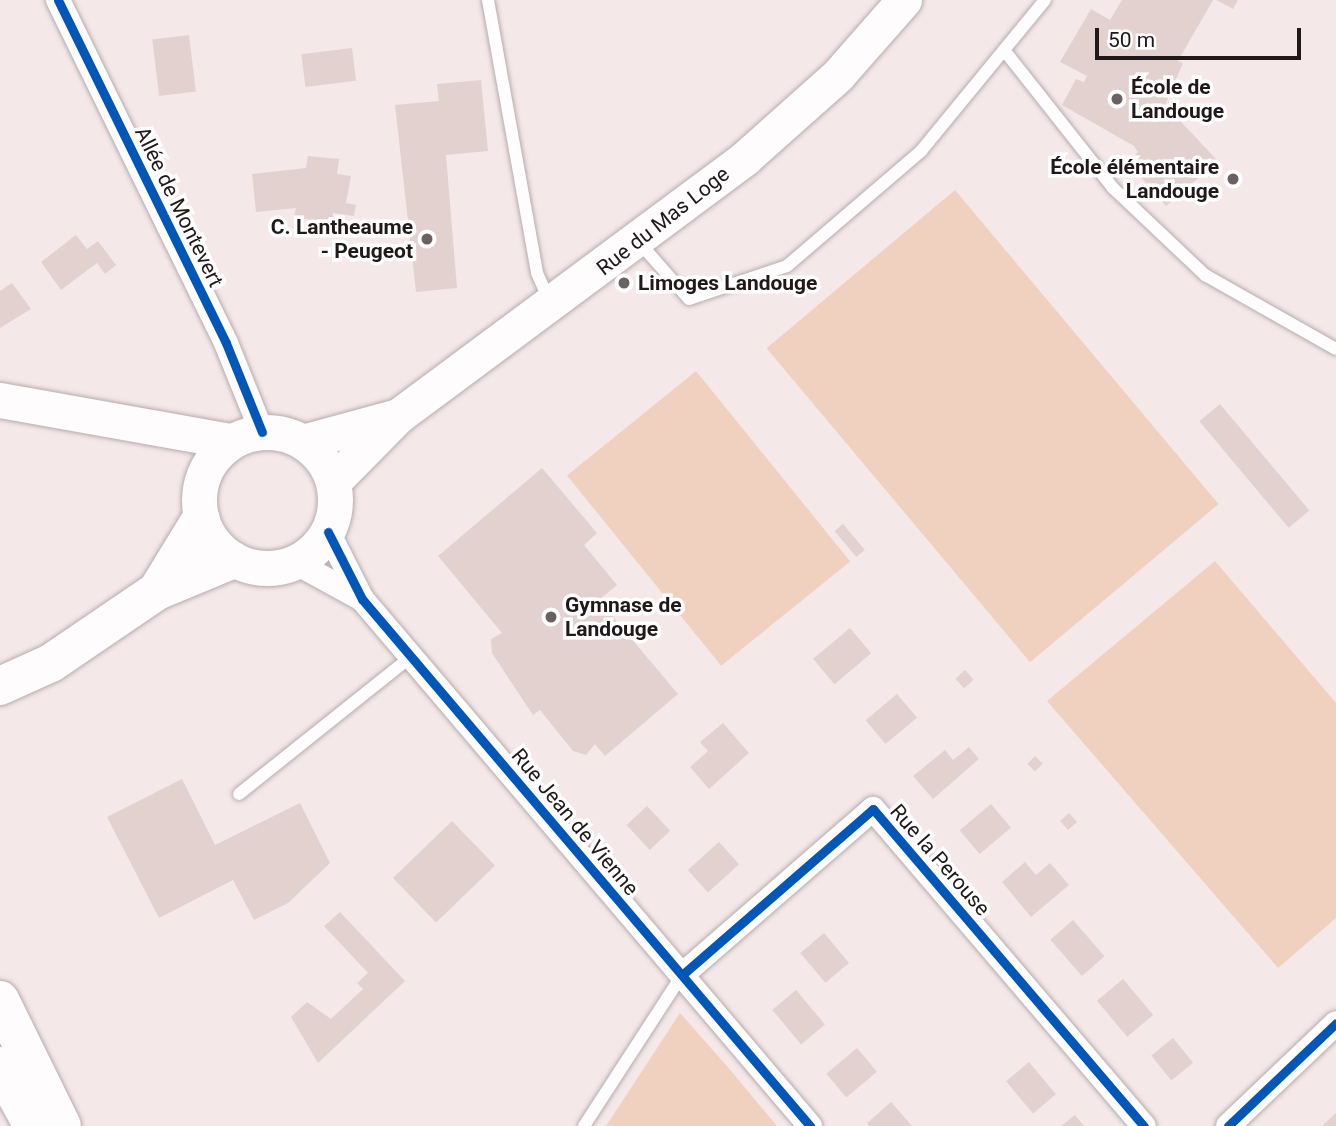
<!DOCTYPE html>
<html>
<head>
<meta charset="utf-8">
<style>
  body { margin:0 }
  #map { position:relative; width:1336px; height:1126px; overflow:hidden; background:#f5e8e9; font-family:Roboto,sans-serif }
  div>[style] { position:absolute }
  .green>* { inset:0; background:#f0d1bf; transform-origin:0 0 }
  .building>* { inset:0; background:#e3d1cf; transform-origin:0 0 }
  .roads { filter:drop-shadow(0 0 2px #b6acad) drop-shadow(0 0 2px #b6acad) }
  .lane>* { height:12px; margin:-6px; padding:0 6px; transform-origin:6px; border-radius:6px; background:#fefcfc }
  .street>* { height:24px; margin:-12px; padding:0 12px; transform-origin:12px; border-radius:12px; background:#fefcfc }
  .secondary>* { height:35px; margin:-17.5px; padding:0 17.5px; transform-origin:17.5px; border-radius:17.5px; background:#fefcfc }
  .secondary>.ring { margin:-17.5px; padding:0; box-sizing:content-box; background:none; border:35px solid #fefcfc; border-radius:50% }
  .highway>* { height:38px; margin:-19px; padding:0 19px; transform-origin:19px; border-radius:19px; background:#fefcfc }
  .cycleway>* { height:9px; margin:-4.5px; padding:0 4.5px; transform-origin:4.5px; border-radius:4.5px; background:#0057b8 }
  .dots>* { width:19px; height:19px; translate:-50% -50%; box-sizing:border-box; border:4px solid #fff; border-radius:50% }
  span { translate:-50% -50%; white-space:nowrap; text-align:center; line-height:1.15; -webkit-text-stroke:7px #fff; paint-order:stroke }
  .poi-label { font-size:21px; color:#201819; font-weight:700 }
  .left { translate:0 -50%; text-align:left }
  .right { translate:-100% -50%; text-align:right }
  .street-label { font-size:21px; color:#201819 }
  .scale { position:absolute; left:1095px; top:28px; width:206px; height:32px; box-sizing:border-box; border:4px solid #201819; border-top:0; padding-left:9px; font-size:21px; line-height:24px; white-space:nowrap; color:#201819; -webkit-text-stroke:5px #fff; paint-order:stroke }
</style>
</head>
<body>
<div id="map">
  <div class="green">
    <div style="left:955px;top:190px;width:410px;height:246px;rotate:50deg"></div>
    <div style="left:696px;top:371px;width:245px;height:166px;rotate:51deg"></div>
    <div style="clip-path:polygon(1215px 561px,1336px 703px,1336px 918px,1278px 968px,1047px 701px)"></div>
    <div style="clip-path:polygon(680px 1013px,726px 1065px,777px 1126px,606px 1126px)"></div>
  </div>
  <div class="building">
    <div style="clip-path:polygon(1122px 0,1213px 0,1178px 61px,1183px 63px,1165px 105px,1218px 161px,1166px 206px,1128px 162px,1138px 152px,1134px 146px,1062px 105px,1076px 79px,1084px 82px,1087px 76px,1060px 62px,1091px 9px,1110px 20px)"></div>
    <div style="clip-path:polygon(1216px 0,1238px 0,1233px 9px)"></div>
    <div style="left:189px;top:35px;width:57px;height:37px;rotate:83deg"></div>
    <div style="left:352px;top:48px;width:33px;height:51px;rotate:83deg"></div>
    <div style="clip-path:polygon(481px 80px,488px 151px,446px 155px,457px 288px,416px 292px,395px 105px,439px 101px,437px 84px)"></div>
    <div style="clip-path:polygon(308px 156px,339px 159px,337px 174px,351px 176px,346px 203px,356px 205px,354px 216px,333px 213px,332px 223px,294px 217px,296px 208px,256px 212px,252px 174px,306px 168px)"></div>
    <div style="clip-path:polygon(76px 235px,87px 249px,98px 241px,116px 265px,105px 274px,97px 263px,61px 290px,41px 262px)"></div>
    <div style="clip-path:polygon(12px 283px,31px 309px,0 328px,0 291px)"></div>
    <div style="left:1220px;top:404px;width:139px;height:27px;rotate:50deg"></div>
    <div style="clip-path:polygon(542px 468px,597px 533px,584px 545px,617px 585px,599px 600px,678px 694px,605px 756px,595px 744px,586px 755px,573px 751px,540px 710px,533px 715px,492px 653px,491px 639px,502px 633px,438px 556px)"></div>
    <div style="left:843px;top:524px;width:34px;height:11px;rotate:50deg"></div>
    <div style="left:850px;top:628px;width:33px;height:48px;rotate:50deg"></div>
    <div style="left:965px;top:670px;width:13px;height:13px;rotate:48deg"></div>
    <div style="left:897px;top:694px;width:31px;height:41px;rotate:50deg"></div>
    <div style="clip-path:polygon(723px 723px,749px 753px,709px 789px,690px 767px,708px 751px,700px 742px)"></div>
    <div style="clip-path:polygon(969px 747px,979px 759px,933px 799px,913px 776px,945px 750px,953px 760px)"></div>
    <div style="left:1035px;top:756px;width:11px;height:11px;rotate:45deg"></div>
    <div style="clip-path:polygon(182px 779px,215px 845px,300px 803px,330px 863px,288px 903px,254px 920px,233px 880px,159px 918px,107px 817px)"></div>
    <div style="left:991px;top:804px;width:31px;height:41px;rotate:50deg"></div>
    <div style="left:647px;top:806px;width:34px;height:28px;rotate:47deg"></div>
    <div style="left:1069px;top:813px;width:12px;height:12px;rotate:48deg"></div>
    <div style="left:452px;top:821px;width:62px;height:82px;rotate:46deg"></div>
    <div style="left:719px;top:842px;width:30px;height:42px;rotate:48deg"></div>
    <div style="clip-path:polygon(1025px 862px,1036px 875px,1050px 863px,1069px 885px,1031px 917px,1002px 882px)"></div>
    <div style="clip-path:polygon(340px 912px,405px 981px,318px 1063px,291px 1017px,307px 1002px,331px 1019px,363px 989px,357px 983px,368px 973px,324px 926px)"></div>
    <div style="left:1073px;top:920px;width:48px;height:30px;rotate:49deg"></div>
    <div style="left:824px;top:933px;width:39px;height:31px;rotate:50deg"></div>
    <div style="left:1123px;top:979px;width:47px;height:34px;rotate:50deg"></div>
    <div style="left:796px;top:990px;width:45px;height:31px;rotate:50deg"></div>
    <div style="left:1173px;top:1038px;width:32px;height:28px;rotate:51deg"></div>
    <div style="left:857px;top:1048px;width:31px;height:40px;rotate:50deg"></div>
    <div style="left:1029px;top:1062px;width:42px;height:30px;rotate:50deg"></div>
    <div style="clip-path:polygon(891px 1102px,912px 1126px,869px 1126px,867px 1123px)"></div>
    <div style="clip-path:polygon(1336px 1113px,1336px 1126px,1322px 1126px)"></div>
    <div style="clip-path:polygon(1075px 1115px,1084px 1126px,1061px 1126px)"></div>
  </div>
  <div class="roads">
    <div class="lane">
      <div style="left:488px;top:0;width:277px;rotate:79.8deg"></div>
      <div style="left:537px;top:273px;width:32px;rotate:66deg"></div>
      <div style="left:1004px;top:50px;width:176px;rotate:51.7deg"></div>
      <div style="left:1113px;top:188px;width:127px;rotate:43.4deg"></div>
      <div style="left:1205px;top:275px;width:150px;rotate:29.5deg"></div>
      <div style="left:638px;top:241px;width:77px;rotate:48.7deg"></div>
      <div style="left:689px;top:299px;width:103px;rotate:-18.6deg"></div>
      <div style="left:787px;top:266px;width:177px;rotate:-40.6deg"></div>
      <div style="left:921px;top:151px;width:195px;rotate:-50.6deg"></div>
      <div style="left:239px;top:794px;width:221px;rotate:-38.6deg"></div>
      <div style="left:584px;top:1126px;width:180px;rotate:-57deg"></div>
    </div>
    <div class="street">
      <div style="left:58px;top:0;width:382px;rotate:63.9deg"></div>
      <div style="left:226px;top:343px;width:96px;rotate:68deg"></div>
      <div style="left:328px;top:532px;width:75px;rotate:63.1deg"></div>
      <div style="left:362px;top:599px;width:692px;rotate:49.63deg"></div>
      <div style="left:296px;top:563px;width:75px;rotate:28.6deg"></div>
      <div style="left:682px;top:975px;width:253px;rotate:-41deg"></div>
      <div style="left:873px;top:809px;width:417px;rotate:49.5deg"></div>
      <div style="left:1228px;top:1126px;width:149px;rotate:-43.6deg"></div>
    </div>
    <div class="secondary">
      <div style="left:0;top:400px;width:235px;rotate:10.1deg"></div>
      <div class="ring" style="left:199px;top:432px;width:101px;height:101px"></div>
      <div style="left:303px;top:442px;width:98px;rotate:-15.3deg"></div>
      <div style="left:333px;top:482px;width:93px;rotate:-45.4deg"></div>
      <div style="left:398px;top:416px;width:432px;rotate:-36.6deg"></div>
      <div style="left:745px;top:158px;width:125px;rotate:-41.7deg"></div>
      <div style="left:838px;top:75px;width:100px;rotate:-48.7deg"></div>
    </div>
    <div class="highway">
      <div style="left:157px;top:591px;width:84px;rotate:-58.6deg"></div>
      <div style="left:0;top:686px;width:56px;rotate:-24.3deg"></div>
      <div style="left:51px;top:663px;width:128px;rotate:-34.2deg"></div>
      <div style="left:157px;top:591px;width:81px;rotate:-22.5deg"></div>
      <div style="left:0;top:1000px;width:140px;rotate:63.8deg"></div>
      <div style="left:0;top:1066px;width:68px;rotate:61.2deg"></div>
    </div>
  </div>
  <div class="cycleway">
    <div style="left:58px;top:0;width:382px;rotate:63.9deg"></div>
    <div style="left:226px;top:343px;width:96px;rotate:68deg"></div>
    <div style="left:328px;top:532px;width:75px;rotate:63.1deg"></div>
    <div style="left:362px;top:599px;width:692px;rotate:49.63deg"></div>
    <div style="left:682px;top:975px;width:253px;rotate:-41deg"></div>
    <div style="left:873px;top:809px;width:417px;rotate:49.5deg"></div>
    <div style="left:1228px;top:1126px;width:149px;rotate:-43.6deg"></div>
  </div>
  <div class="dots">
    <div style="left:1117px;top:99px;background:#6b6162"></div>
    <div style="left:1233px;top:179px;background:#6b6162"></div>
    <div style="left:427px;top:239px;background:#6b6162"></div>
    <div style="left:624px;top:283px;background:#6b6162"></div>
    <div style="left:551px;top:617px;background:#6b6162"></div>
  </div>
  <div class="poi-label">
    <span class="left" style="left:1131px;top:99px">École de<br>Landouge</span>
    <span class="right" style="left:1219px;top:179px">École élémentaire<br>Landouge</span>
    <span class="right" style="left:413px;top:239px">C. Lantheaume<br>- Peugeot</span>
    <span class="left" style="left:638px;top:283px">Limoges Landouge</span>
    <span class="left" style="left:565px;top:617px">Gymnase de<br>Landouge</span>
  </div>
  <div class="street-label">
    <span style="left:179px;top:207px;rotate:64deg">Allée de Montevert</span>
    <span style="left:663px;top:221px;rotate:-38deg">Rue du Mas Loge</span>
    <span style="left:575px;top:822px;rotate:50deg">Rue Jean de Vienne</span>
    <span style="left:940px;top:860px;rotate:49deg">Rue la Perouse</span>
  </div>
  <div class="scale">50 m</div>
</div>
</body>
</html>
